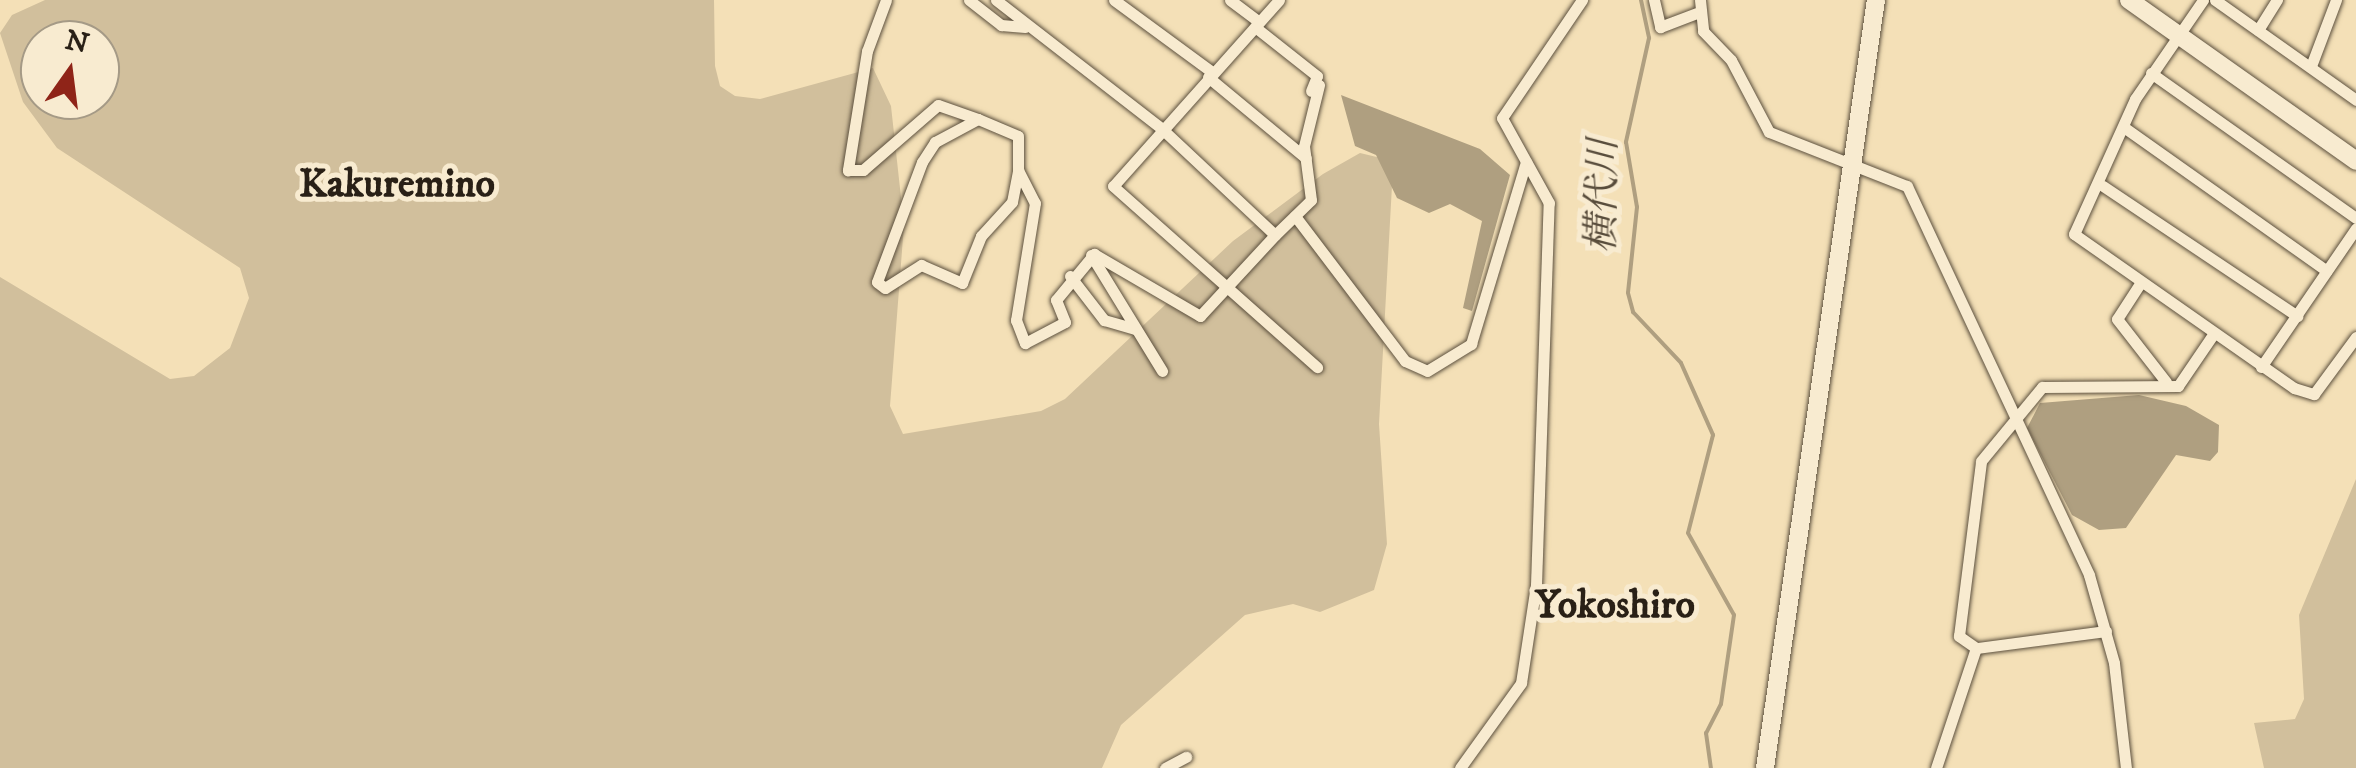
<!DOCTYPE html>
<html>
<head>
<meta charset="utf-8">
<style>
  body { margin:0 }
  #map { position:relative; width:2356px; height:768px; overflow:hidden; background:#f4e0b7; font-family:"IM FELL DW Pica","Noto Serif JP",serif }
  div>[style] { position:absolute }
  .green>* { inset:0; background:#d1bf9c }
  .water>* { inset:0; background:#af9f80 }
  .stream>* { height:4px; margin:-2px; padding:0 2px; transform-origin:2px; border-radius:2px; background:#af9f80 }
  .roads { filter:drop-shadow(0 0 2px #5c503e) drop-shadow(0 0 2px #5c503e) }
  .street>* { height:11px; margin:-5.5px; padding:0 5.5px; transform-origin:5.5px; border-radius:5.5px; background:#f8ebd0 }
  .secondary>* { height:18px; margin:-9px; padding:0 9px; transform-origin:9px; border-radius:9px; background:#f8ebd0 }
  span { translate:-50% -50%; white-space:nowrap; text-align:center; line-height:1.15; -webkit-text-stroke:10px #f8ebd0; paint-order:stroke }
  .water-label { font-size:38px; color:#584c3b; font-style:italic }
  .quarter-label { font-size:40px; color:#292016; font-weight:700 }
  .north { position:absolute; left:20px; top:20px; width:100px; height:100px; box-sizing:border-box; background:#f8ebd0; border:2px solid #a59a86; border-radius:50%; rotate:14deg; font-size:28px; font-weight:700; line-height:40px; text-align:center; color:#292016 }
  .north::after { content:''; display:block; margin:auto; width:35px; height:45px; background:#8f2418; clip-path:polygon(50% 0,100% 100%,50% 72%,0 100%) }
</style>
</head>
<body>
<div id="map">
  <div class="green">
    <div style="clip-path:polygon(evenodd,45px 0,714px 0,715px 66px,720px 86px,735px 96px,760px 99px,873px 68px,891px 106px,904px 225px,890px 406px,903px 434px,1041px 411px,1065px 399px,1233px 241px,1323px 174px,1360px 153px,1385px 159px,1393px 167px,1379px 424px,1387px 544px,1374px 590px,1320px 612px,1293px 604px,1245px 615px,1121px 725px,1102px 768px,0 768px,0 277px,170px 379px,194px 376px,230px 348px,249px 298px,240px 268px,57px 148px,23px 102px,0 33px,12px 15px,45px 0,40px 40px,100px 40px,100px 100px,40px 100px,40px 40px)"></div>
    <div style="clip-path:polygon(2356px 479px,2356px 768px,2264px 768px,2254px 723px,2295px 719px,2304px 699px,2299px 615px)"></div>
  </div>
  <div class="water">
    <div style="clip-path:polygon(1341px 95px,1480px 149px,1510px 175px,1472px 311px,1463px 308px,1482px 221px,1450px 204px,1429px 213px,1397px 198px,1376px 155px,1355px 146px)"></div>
    <div style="clip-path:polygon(2139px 395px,2186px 406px,2219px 425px,2218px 452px,2210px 461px,2176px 455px,2126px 528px,2099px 530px,2072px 515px,2027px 428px,2040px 403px)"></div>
  </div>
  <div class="stream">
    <div style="left:1641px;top:0;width:39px;rotate:78deg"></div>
    <div style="left:1649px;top:38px;width:107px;rotate:102.5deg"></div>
    <div style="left:1626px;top:142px;width:66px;rotate:80.4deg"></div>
    <div style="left:1637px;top:207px;width:86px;rotate:96deg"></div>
    <div style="left:1628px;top:293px;width:20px;rotate:75deg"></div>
    <div style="left:1633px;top:312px;width:70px;rotate:46.7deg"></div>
    <div style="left:1681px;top:363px;width:79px;rotate:66deg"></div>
    <div style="left:1713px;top:435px;width:101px;rotate:104.3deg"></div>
    <div style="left:1688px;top:533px;width:94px;rotate:60.7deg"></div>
    <div style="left:1734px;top:615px;width:90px;rotate:98.3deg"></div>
    <div style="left:1721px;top:704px;width:33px;rotate:117deg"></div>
    <div style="left:1706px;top:733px;width:35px;rotate:82deg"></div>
  </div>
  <div class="roads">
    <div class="street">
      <div style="left:886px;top:0;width:54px;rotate:110.4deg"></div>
      <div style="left:867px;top:51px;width:121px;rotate:99.1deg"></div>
      <div style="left:848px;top:170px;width:15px"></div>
      <div style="left:863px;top:170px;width:99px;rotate:-40.9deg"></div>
      <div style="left:938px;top:105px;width:42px;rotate:19.3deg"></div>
      <div style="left:978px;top:119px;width:49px;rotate:151.9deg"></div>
      <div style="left:935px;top:142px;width:24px;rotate:123deg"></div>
      <div style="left:922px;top:162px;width:128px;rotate:110.6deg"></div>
      <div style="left:877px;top:282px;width:10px;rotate:37deg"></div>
      <div style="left:885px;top:288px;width:43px;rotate:-32.6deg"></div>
      <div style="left:921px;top:265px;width:45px;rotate:23.7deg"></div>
      <div style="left:962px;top:283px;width:51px;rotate:-68deg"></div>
      <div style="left:981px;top:236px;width:46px;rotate:-47.6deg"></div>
      <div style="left:1012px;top:202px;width:33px;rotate:-79deg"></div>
      <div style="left:969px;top:0;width:41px;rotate:38deg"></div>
      <div style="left:1001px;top:25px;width:24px;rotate:5deg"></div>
      <div style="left:996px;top:0;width:209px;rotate:37.8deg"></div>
      <div style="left:1161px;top:128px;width:156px;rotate:43.2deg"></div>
      <div style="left:1275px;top:235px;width:50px;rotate:-44.2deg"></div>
      <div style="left:1311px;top:200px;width:54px;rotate:-97.4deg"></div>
      <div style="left:1304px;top:146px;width:63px;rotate:-76.2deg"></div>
      <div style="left:1114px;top:0;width:122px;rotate:36.3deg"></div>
      <div style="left:1230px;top:0;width:36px;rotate:37deg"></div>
      <div style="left:1279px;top:0;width:249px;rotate:131.7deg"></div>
      <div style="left:1113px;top:186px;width:273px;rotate:41.6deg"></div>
      <div style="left:1654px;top:0;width:28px;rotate:77deg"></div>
      <div style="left:1660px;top:27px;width:39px;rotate:-21deg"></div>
      <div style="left:1700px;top:0;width:31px;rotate:84deg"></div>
      <div style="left:1703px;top:31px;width:40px;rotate:46deg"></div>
      <div style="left:1731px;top:60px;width:81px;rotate:62.2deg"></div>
      <div style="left:1769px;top:132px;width:148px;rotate:21.4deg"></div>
      <div style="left:1907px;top:186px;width:429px;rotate:64.9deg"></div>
      <div style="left:2089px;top:575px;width:91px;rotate:74.1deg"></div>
      <div style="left:2114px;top:663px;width:106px;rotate:83.5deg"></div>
      <div style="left:2203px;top:0;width:120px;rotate:124.5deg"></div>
      <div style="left:2135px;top:99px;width:148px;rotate:114.3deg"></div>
      <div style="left:2074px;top:234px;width:269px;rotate:35deg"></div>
      <div style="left:2294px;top:388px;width:21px;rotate:17deg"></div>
      <div style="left:2314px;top:394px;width:71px;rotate:-53.6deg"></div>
      <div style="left:2215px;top:0;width:173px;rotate:35.3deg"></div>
      <div style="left:1255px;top:27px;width:79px;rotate:38.3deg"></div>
      <div style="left:1317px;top:76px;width:16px;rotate:112deg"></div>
      <div style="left:2258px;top:30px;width:36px;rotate:-58deg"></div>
      <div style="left:2311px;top:66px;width:71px;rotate:-69.3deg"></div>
      <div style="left:2151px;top:73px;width:251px;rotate:35.3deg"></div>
      <div style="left:1208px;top:77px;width:127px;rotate:39.6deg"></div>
      <div style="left:978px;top:119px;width:43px;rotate:23deg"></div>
      <div style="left:1018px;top:136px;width:34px;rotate:90deg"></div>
      <div style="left:1018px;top:170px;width:37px;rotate:63deg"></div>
      <div style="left:1035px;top:203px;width:119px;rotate:99.2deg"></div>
      <div style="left:1016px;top:320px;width:25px;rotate:69deg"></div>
      <div style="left:1025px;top:343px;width:45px;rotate:-27.7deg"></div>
      <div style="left:1065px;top:322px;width:24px;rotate:-112deg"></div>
      <div style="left:1056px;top:300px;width:60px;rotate:-50.4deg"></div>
      <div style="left:1094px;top:254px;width:123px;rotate:30.3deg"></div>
      <div style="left:1200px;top:316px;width:110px;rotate:-47.2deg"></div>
      <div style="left:2125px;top:128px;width:247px;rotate:35.3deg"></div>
      <div style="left:2103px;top:186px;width:234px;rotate:33.8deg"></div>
      <div style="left:1295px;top:216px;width:182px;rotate:52.8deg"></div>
      <div style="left:1405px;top:361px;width:24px;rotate:24deg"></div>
      <div style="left:1427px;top:371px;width:52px;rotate:-31.5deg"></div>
      <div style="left:1471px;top:344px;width:190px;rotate:-73.2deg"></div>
      <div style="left:1091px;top:255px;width:136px;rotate:58.5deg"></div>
      <div style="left:1070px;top:276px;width:56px;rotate:52.3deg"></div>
      <div style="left:1104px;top:320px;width:33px;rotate:16deg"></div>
      <div style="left:2141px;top:282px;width:44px;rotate:123deg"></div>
      <div style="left:2117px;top:319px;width:80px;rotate:52.1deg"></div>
      <div style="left:2261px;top:367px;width:168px;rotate:-55.6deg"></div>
      <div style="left:2106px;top:631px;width:131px;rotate:172.5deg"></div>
      <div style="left:1976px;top:648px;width:21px;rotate:-145deg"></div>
      <div style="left:1959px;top:636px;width:176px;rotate:-82.8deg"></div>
      <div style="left:1981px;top:461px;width:96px;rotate:-50.5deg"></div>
      <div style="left:2042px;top:387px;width:136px;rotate:-0.4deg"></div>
      <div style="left:2178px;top:386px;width:64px;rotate:-55.8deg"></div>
      <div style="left:1165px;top:768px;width:24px;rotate:-28deg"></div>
      <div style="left:1460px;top:768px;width:105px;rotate:-54.3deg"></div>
      <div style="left:1521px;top:683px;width:99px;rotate:-81.3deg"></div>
      <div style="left:1536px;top:585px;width:382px;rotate:-88.1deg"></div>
      <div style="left:1549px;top:203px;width:97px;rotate:-118.9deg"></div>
      <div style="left:1502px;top:118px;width:143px;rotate:-55.9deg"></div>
      <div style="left:1936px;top:768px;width:126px;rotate:-71.6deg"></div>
    </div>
    <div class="secondary">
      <div style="left:2129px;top:0;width:278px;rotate:35.3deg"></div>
      <div style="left:1765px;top:768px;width:776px;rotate:-81.78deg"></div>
    </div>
  </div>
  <div class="water-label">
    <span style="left:1604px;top:196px;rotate:-89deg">横代川</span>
  </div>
  <div class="quarter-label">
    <span style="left:397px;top:185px">Kakuremino</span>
    <span style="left:1615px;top:606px">Yokoshiro</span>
  </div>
  <div class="north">N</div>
</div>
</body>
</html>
